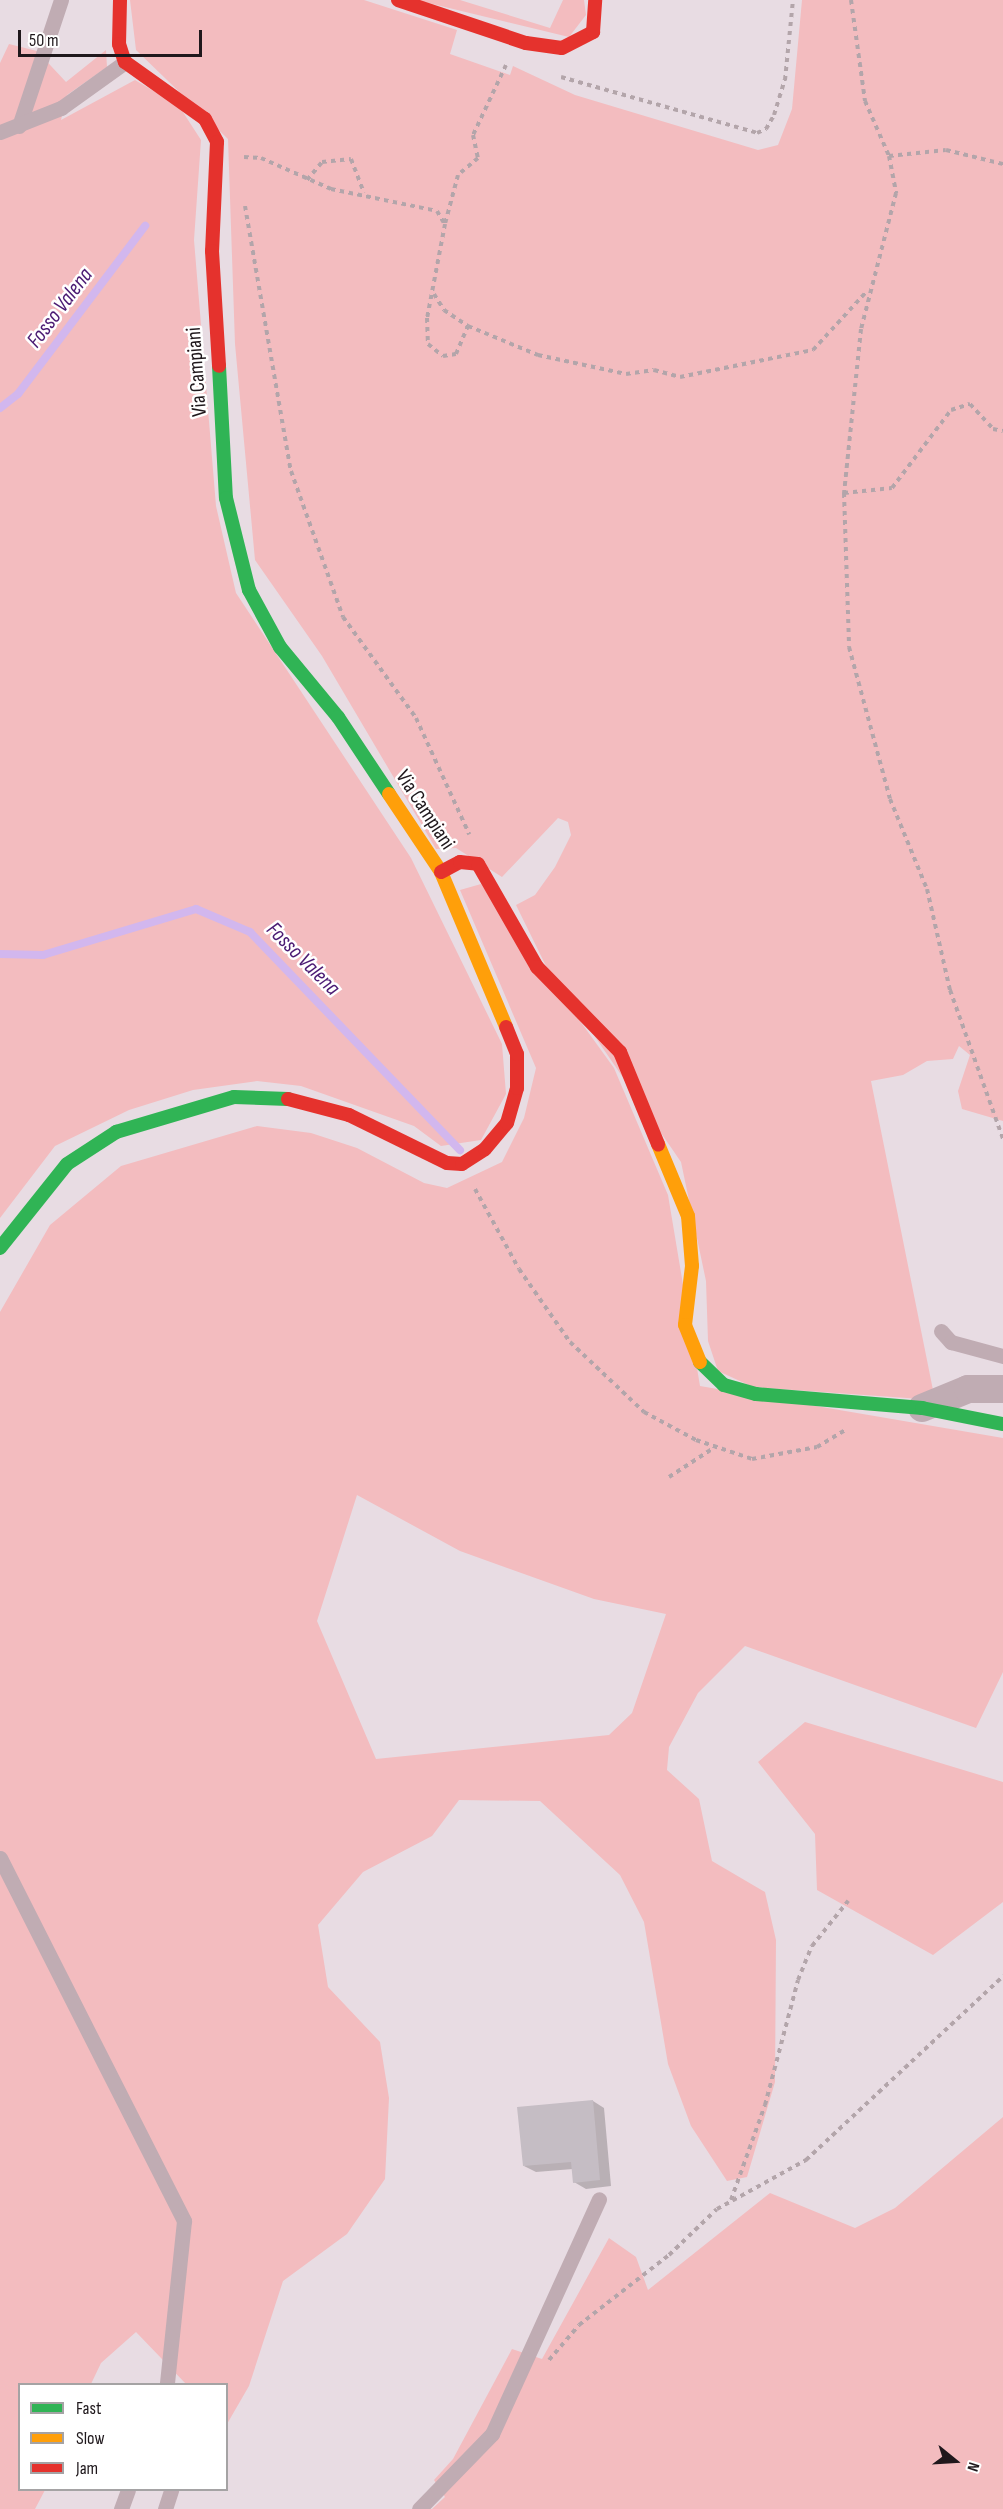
<!DOCTYPE html>
<html>
<head>
<meta charset="utf-8">
<style>
  body { margin:0 }
  #map { position:relative; width:1003px; height:2509px; overflow:hidden; background:#e8dce3; font-family:"Sofia Sans Condensed",sans-serif }
  div>[style] { position:absolute }
  .green>* { inset:0; background:#f3bcbf }
  .shadow>* { inset:0; background:#0003 }
  .stream>* { height:8px; margin:-4px; padding:0 4px; transform-origin:4px; border-radius:4px; background:#d2b7ee }
  .building>* { inset:0; background:#c5bdc4 }
  .path>* { height:4px; margin-top:-2px; transform-origin:0; background:repeating-linear-gradient(90deg,#b3a5aa 0 4.5px,transparent 0 9px) }
  .lane>* { height:15px; margin:-7.5px; padding:0 7.5px; transform-origin:7.5px; border-radius:7.5px; background:#c0acb3 }
  .street>* { height:28px; margin:-14px; padding:0 14px; transform-origin:14px; border-radius:14px; background:#c0acb3 }
  .fast>* { height:14px; margin:-7px; padding:0 7px; transform-origin:7px; border-radius:7px; background:#30b455 }
  .slow>* { height:14px; margin:-7px; padding:0 7px; transform-origin:7px; border-radius:7px; background:#ff9f0a }
  .jam>* { height:14px; margin:-7px; padding:0 7px; transform-origin:7px; border-radius:7px; background:#e5322d }
  span { translate:-50% -50%; white-space:nowrap; text-align:center; line-height:1.15; -webkit-text-stroke:5px #fff; paint-order:stroke }
  .street-label { font-size:21px; color:#1f181c }
  .water-label { font-size:22px; color:#4b1b73; font-style:italic }
  .legend { position:absolute; left:18px; top:2383px; width:210px; height:108px; box-sizing:border-box; background:#fff; border:2px solid #a5a3a4; margin:0; padding:8px 10px; list-style:none; font-size:18px; color:#1f181c }
  .legend li { display:flex; align-items:center; gap:12px; height:30px }
  .legend b { width:30px; border:2px solid #a5a3a4 }
  .north { position:absolute; left:925px; top:2431px; width:60px; height:60px; -webkit-text-stroke:4px #fff; paint-order:stroke; rotate:108deg; font-size:16px; font-weight:700; line-height:24px; text-align:center; color:#1f181c }
  .north::after { content:''; display:block; margin:auto; width:21px; height:27px; background:#1f181c; clip-path:polygon(50% 0,100% 100%,50% 72%,0 100%) }
  .scale { position:absolute; left:18px; top:30px; width:184px; height:27px; box-sizing:border-box; border:3px solid #1f181c; border-top:0; padding-left:8px; font-size:18px; line-height:21px; white-space:nowrap; color:#1f181c; -webkit-text-stroke:4px #fff; paint-order:stroke }
</style>
</head>
<body>
<div id="map">
  <div class="green">
    <div style="clip-path:polygon(130px 0,364px 0,457px 30px,450px 54px,510px 75px,513px 66px,575px 95px,758px 150px,778px 145px,792px 109px,802px 0,1003px 0,1003px 1121px,962px 1109px,958px 1091px,970px 1055px,959px 1046px,953px 1059px,927px 1061px,903px 1075px,871px 1081px,935px 1400px,753px 1387px,718px 1371px,708px 1341px,706px 1281px,681px 1162px,545px 964px,516px 905px,535px 895px,555px 867px,571px 835px,568px 822px,558px 818px,502px 877px,456px 848px,436px 849px,322px 656px,255px 560px,235px 344px,228px 139px,136px 50px)"></div>
    <div style="clip-path:polygon(416px 0,460px 0,550px 28px,563px 0,584px 0,586px 15px,569px 37px)"></div>
    <div style="clip-path:polygon(9px 44px,37px 51px,66px 82px,106px 50px,107px 67px,67px 95px,61px 120px,135px 80px,179px 106px,201px 140px,194px 240px,216px 506px,236px 593px,411px 858px,502px 1044px,506px 1094px,481px 1140px,441px 1146px,414px 1126px,301px 1086px,257px 1081px,193px 1090px,129px 1110px,55px 1146px,0 1218px,0 63px)"></div>
    <div style="clip-path:polygon(evenodd,481px 884px,614px 1068px,668px 1195px,700px 1386px,1003px 1438px,1003px 1672px,976px 1728px,745px 1646px,698px 1693px,669px 1747px,667px 1770px,699px 1799px,712px 1861px,765px 1892px,776px 1940px,775px 2082px,747px 2177px,727px 2181px,691px 2126px,668px 2064px,644px 1922px,620px 1875px,540px 1801px,459px 1800px,432px 1836px,363px 1872px,318px 1925px,328px 1987px,380px 2042px,389px 2098px,385px 2179px,347px 2234px,283px 2281px,249px 2386px,227px 2424px,226px 2384px,186px 2384px,136px 2332px,101px 2363px,91px 2384px,20px 2384px,20px 2490px,45px 2490px,35px 2509px,0 2509px,0 1312px,50px 1225px,121px 1166px,257px 1126px,311px 1133px,357px 1148px,424px 1183px,447px 1188px,502px 1162px,524px 1118px,536px 1068px,460px 890px,481px 884px,357px 1495px,460px 1551px,594px 1599px,666px 1614px,632px 1713px,609px 1735px,376px 1759px,317px 1621px,357px 1495px)"></div>
    <div style="clip-path:polygon(805px 1722px,1003px 1782px,1003px 1902px,933px 1955px,817px 1890px,815px 1834px,758px 1762px)"></div>
    <div style="clip-path:polygon(1003px 2117px,1003px 2509px,432px 2509px,445px 2497px,434px 2480px,453px 2459px,512px 2349px,542px 2359px,609px 2238px,636px 2257px,648px 2290px,770px 2193px,855px 2228px,895px 2208px)"></div>
  </div>
  <div class="shadow">
    <div style="clip-path:polygon(593px 2101px,604px 2108px,611px 2186px,586px 2189px,574px 2182px,573px 2169px,536px 2172px,524px 2166px)"></div>
  </div>
  <div class="stream">
    <div style="left:0;top:408px;width:23px;rotate:-38deg"></div>
    <div style="left:18px;top:394px;width:211px;rotate:-52.9deg"></div>
    <div style="left:0;top:954px;width:43px;rotate:1.3deg"></div>
    <div style="left:43px;top:955px;width:160px;rotate:-16.7deg"></div>
    <div style="left:196px;top:909px;width:59px;rotate:23.1deg"></div>
    <div style="left:250px;top:932px;width:303px;rotate:46.1deg"></div>
  </div>
  <div class="building">
    <div style="clip-path:polygon(593px 2100px,600px 2180px,573px 2183px,571px 2162px,523px 2166px,517px 2107px)"></div>
  </div>
  <div class="path">
    <div style="left:851px;top:0;width:102px;rotate:82.1deg"></div>
    <div style="left:865px;top:101px;width:60px;rotate:66.4deg"></div>
    <div style="left:889px;top:156px;width:38px;rotate:79deg"></div>
    <div style="left:896px;top:193px;width:140px;rotate:104.4deg"></div>
    <div style="left:861px;top:329px;width:165px;rotate:95.9deg"></div>
    <div style="left:844px;top:493px;width:154px;rotate:88.1deg"></div>
    <div style="left:849px;top:647px;width:157px;rotate:74.9deg"></div>
    <div style="left:890px;top:799px;width:97px;rotate:67.7deg"></div>
    <div style="left:927px;top:889px;width:104px;rotate:77.2deg"></div>
    <div style="left:950px;top:990px;width:158px;rotate:70.4deg"></div>
    <div style="left:506px;top:65px;width:77px;rotate:115.2deg"></div>
    <div style="left:473px;top:135px;width:24px;rotate:78deg"></div>
    <div style="left:478px;top:158px;width:26px;rotate:140deg"></div>
    <div style="left:458px;top:175px;width:51px;rotate:104.9deg"></div>
    <div style="left:445px;top:224px;width:96px;rotate:100.8deg"></div>
    <div style="left:427px;top:318px;width:26px;rotate:88deg"></div>
    <div style="left:428px;top:344px;width:19px;rotate:39deg"></div>
    <div style="left:443px;top:356px;width:13px;rotate:-9deg"></div>
    <div style="left:456px;top:354px;width:30px;rotate:-67deg"></div>
    <div style="left:468px;top:326px;width:76px;rotate:22.5deg"></div>
    <div style="left:538px;top:355px;width:90px;rotate:12.2deg"></div>
    <div style="left:626px;top:374px;width:28px;rotate:-8deg"></div>
    <div style="left:654px;top:370px;width:27px;rotate:15deg"></div>
    <div style="left:680px;top:377px;width:136px;rotate:-11.5deg"></div>
    <div style="left:813px;top:350px;width:80px;rotate:-47.5deg"></div>
    <div style="left:561px;top:77px;width:204px;rotate:15.9deg"></div>
    <div style="left:757px;top:133px;width:10px;rotate:-24deg"></div>
    <div style="left:766px;top:129px;width:16px;rotate:-60deg"></div>
    <div style="left:774px;top:115px;width:37px;rotate:-73deg"></div>
    <div style="left:785px;top:80px;width:80px;rotate:-84.3deg"></div>
    <div style="left:889px;top:156px;width:57px;rotate:-6deg"></div>
    <div style="left:946px;top:150px;width:59px;rotate:13.8deg"></div>
    <div style="left:244px;top:157px;width:17px;rotate:3deg"></div>
    <div style="left:261px;top:158px;width:77px;rotate:23.9deg"></div>
    <div style="left:331px;top:189px;width:108px;rotate:11.7deg"></div>
    <div style="left:437px;top:211px;width:14px;rotate:60deg"></div>
    <div style="left:307px;top:180px;width:23px;rotate:-50deg"></div>
    <div style="left:322px;top:162px;width:29px;rotate:-6deg"></div>
    <div style="left:351px;top:159px;width:36px;rotate:69deg"></div>
    <div style="left:245px;top:206px;width:269px;rotate:80.2deg"></div>
    <div style="left:291px;top:471px;width:155px;rotate:70.4deg"></div>
    <div style="left:343px;top:617px;width:125px;rotate:54.1deg"></div>
    <div style="left:416px;top:718px;width:128px;rotate:65.4deg"></div>
    <div style="left:434px;top:294px;width:19px;rotate:58deg"></div>
    <div style="left:444px;top:310px;width:29px;rotate:34deg"></div>
    <div style="left:844px;top:493px;width:48px;rotate:-5.9deg"></div>
    <div style="left:892px;top:488px;width:98px;rotate:-52.9deg"></div>
    <div style="left:951px;top:410px;width:20px;rotate:-18deg"></div>
    <div style="left:970px;top:404px;width:34px;rotate:47deg"></div>
    <div style="left:993px;top:429px;width:10px;rotate:11deg"></div>
    <div style="left:475px;top:1189px;width:91px;rotate:61.2deg"></div>
    <div style="left:519px;top:1269px;width:89px;rotate:55.1deg"></div>
    <div style="left:570px;top:1342px;width:102px;rotate:43.4deg"></div>
    <div style="left:644px;top:1412px;width:59px;rotate:28.3deg"></div>
    <div style="left:696px;top:1440px;width:59px;rotate:18.7deg"></div>
    <div style="left:752px;top:1459px;width:66px;rotate:-10.5deg"></div>
    <div style="left:817px;top:1447px;width:33px;rotate:-31deg"></div>
    <div style="left:669px;top:1477px;width:55px;rotate:-33.1deg"></div>
    <div style="left:731px;top:2200px;width:101px;rotate:-70.3deg"></div>
    <div style="left:765px;top:2105px;width:129px;rotate:-75.2deg"></div>
    <div style="left:798px;top:1980px;width:37px;rotate:-68deg"></div>
    <div style="left:812px;top:1946px;width:58px;rotate:-51.3deg"></div>
    <div style="left:549px;top:2360px;width:46px;rotate:-49.4deg"></div>
    <div style="left:579px;top:2325px;width:114px;rotate:-37.9deg"></div>
    <div style="left:669px;top:2255px;width:66px;rotate:-43.8deg"></div>
    <div style="left:717px;top:2209px;width:102px;rotate:-28.8deg"></div>
    <div style="left:806px;top:2160px;width:270px;rotate:-43deg"></div>
  </div>
  <div class="lane">
    <div style="left:19px;top:126px;width:133px;rotate:-71.6deg"></div>
    <div style="left:0;top:132px;width:66px;rotate:-21.5deg"></div>
    <div style="left:61px;top:108px;width:79px;rotate:-35.7deg"></div>
    <div style="left:941px;top:1331px;width:15px;rotate:48deg"></div>
    <div style="left:951px;top:1342px;width:54px;rotate:15.1deg"></div>
    <div style="left:0;top:1858px;width:407px;rotate:63.1deg"></div>
    <div style="left:184px;top:2221px;width:164px;rotate:96deg"></div>
    <div style="left:121px;top:2509px;width:20px;rotate:-70deg"></div>
    <div style="left:165px;top:2509px;width:20px;rotate:-72deg"></div>
    <div style="left:419px;top:2509px;width:105px;rotate:-45.8deg"></div>
    <div style="left:492px;top:2434px;width:258px;rotate:-65.5deg"></div>
  </div>
  <div class="street">
    <div style="left:922px;top:1408px;width:50px;rotate:-22.4deg"></div>
    <div style="left:968px;top:1389px;width:35px"></div>
  </div>
  <div class="fast">
    <div style="left:219px;top:366px;width:132px;rotate:87deg"></div>
    <div style="left:226px;top:498px;width:95px;rotate:76deg"></div>
    <div style="left:249px;top:590px;width:65px;rotate:61.5deg"></div>
    <div style="left:280px;top:647px;width:91px;rotate:50.4deg"></div>
    <div style="left:338px;top:717px;width:92px;rotate:56.5deg"></div>
    <div style="left:0;top:1248px;width:107px;rotate:-51.4deg"></div>
    <div style="left:67px;top:1164px;width:59px;rotate:-33.1deg"></div>
    <div style="left:116px;top:1132px;width:123px;rotate:-16.5deg"></div>
    <div style="left:234px;top:1097px;width:54px;rotate:2.1deg"></div>
    <div style="left:700px;top:1362px;width:33px;rotate:44deg"></div>
    <div style="left:724px;top:1385px;width:33px;rotate:16deg"></div>
    <div style="left:756px;top:1394px;width:167px;rotate:4.8deg"></div>
    <div style="left:922px;top:1408px;width:83px;rotate:11.2deg"></div>
  </div>
  <div class="slow">
    <div style="left:389px;top:794px;width:94px;rotate:56.3deg"></div>
    <div style="left:441px;top:872px;width:168px;rotate:67.2deg"></div>
    <div style="left:658px;top:1144px;width:78px;rotate:67.4deg"></div>
    <div style="left:688px;top:1216px;width:50px;rotate:85.4deg"></div>
    <div style="left:692px;top:1266px;width:59px;rotate:96.8deg"></div>
    <div style="left:685px;top:1325px;width:40px;rotate:68deg"></div>
  </div>
  <div class="jam">
    <div style="left:120px;top:0;width:44px;rotate:91.3deg"></div>
    <div style="left:119px;top:44px;width:19px;rotate:72deg"></div>
    <div style="left:125px;top:62px;width:98px;rotate:35.5deg"></div>
    <div style="left:205px;top:119px;width:26px;rotate:62deg"></div>
    <div style="left:217px;top:142px;width:109px;rotate:92.6deg"></div>
    <div style="left:212px;top:251px;width:115px;rotate:86.5deg"></div>
    <div style="left:398px;top:0;width:135px;rotate:18.6deg"></div>
    <div style="left:526px;top:43px;width:36px;rotate:8deg"></div>
    <div style="left:562px;top:48px;width:35px;rotate:-27deg"></div>
    <div style="left:593px;top:32px;width:32px;rotate:-86deg"></div>
    <div style="left:441px;top:872px;width:21px;rotate:-28deg"></div>
    <div style="left:460px;top:862px;width:18px;rotate:6deg"></div>
    <div style="left:478px;top:864px;width:119px;rotate:60.2deg"></div>
    <div style="left:537px;top:967px;width:119px;rotate:45.7deg"></div>
    <div style="left:620px;top:1052px;width:100px;rotate:67.6deg"></div>
    <div style="left:288px;top:1099px;width:63px;rotate:14.7deg"></div>
    <div style="left:349px;top:1115px;width:109px;rotate:26.1deg"></div>
    <div style="left:447px;top:1163px;width:15px;rotate:4deg"></div>
    <div style="left:462px;top:1164px;width:27px;rotate:-33deg"></div>
    <div style="left:485px;top:1149px;width:34px;rotate:-50deg"></div>
    <div style="left:507px;top:1123px;width:36px;rotate:-74deg"></div>
    <div style="left:517px;top:1088px;width:34px;rotate:-90deg"></div>
    <div style="left:517px;top:1054px;width:29px;rotate:-112deg"></div>
  </div>
  <div class="street-label">
    <span style="left:197px;top:372px;rotate:-94deg">Via Campiani</span>
    <span style="left:425px;top:810px;rotate:57deg">Via Campiani</span>
  </div>
  <div class="water-label">
    <span style="left:60px;top:308px;rotate:-53deg">Fosso Valena</span>
    <span style="left:303px;top:959px;rotate:45deg">Fosso Valena</span>
  </div>
  <ul class="legend">
  <li><b style="height:8px;background:#30b455"></b>Fast</li>
  <li><b style="height:8px;background:#ff9f0a"></b>Slow</li>
  <li><b style="height:8px;background:#e5322d"></b>Jam</li>
  </ul>
  <div class="north">N</div>
  <div class="scale">50 m</div>
</div>
</body>
</html>
